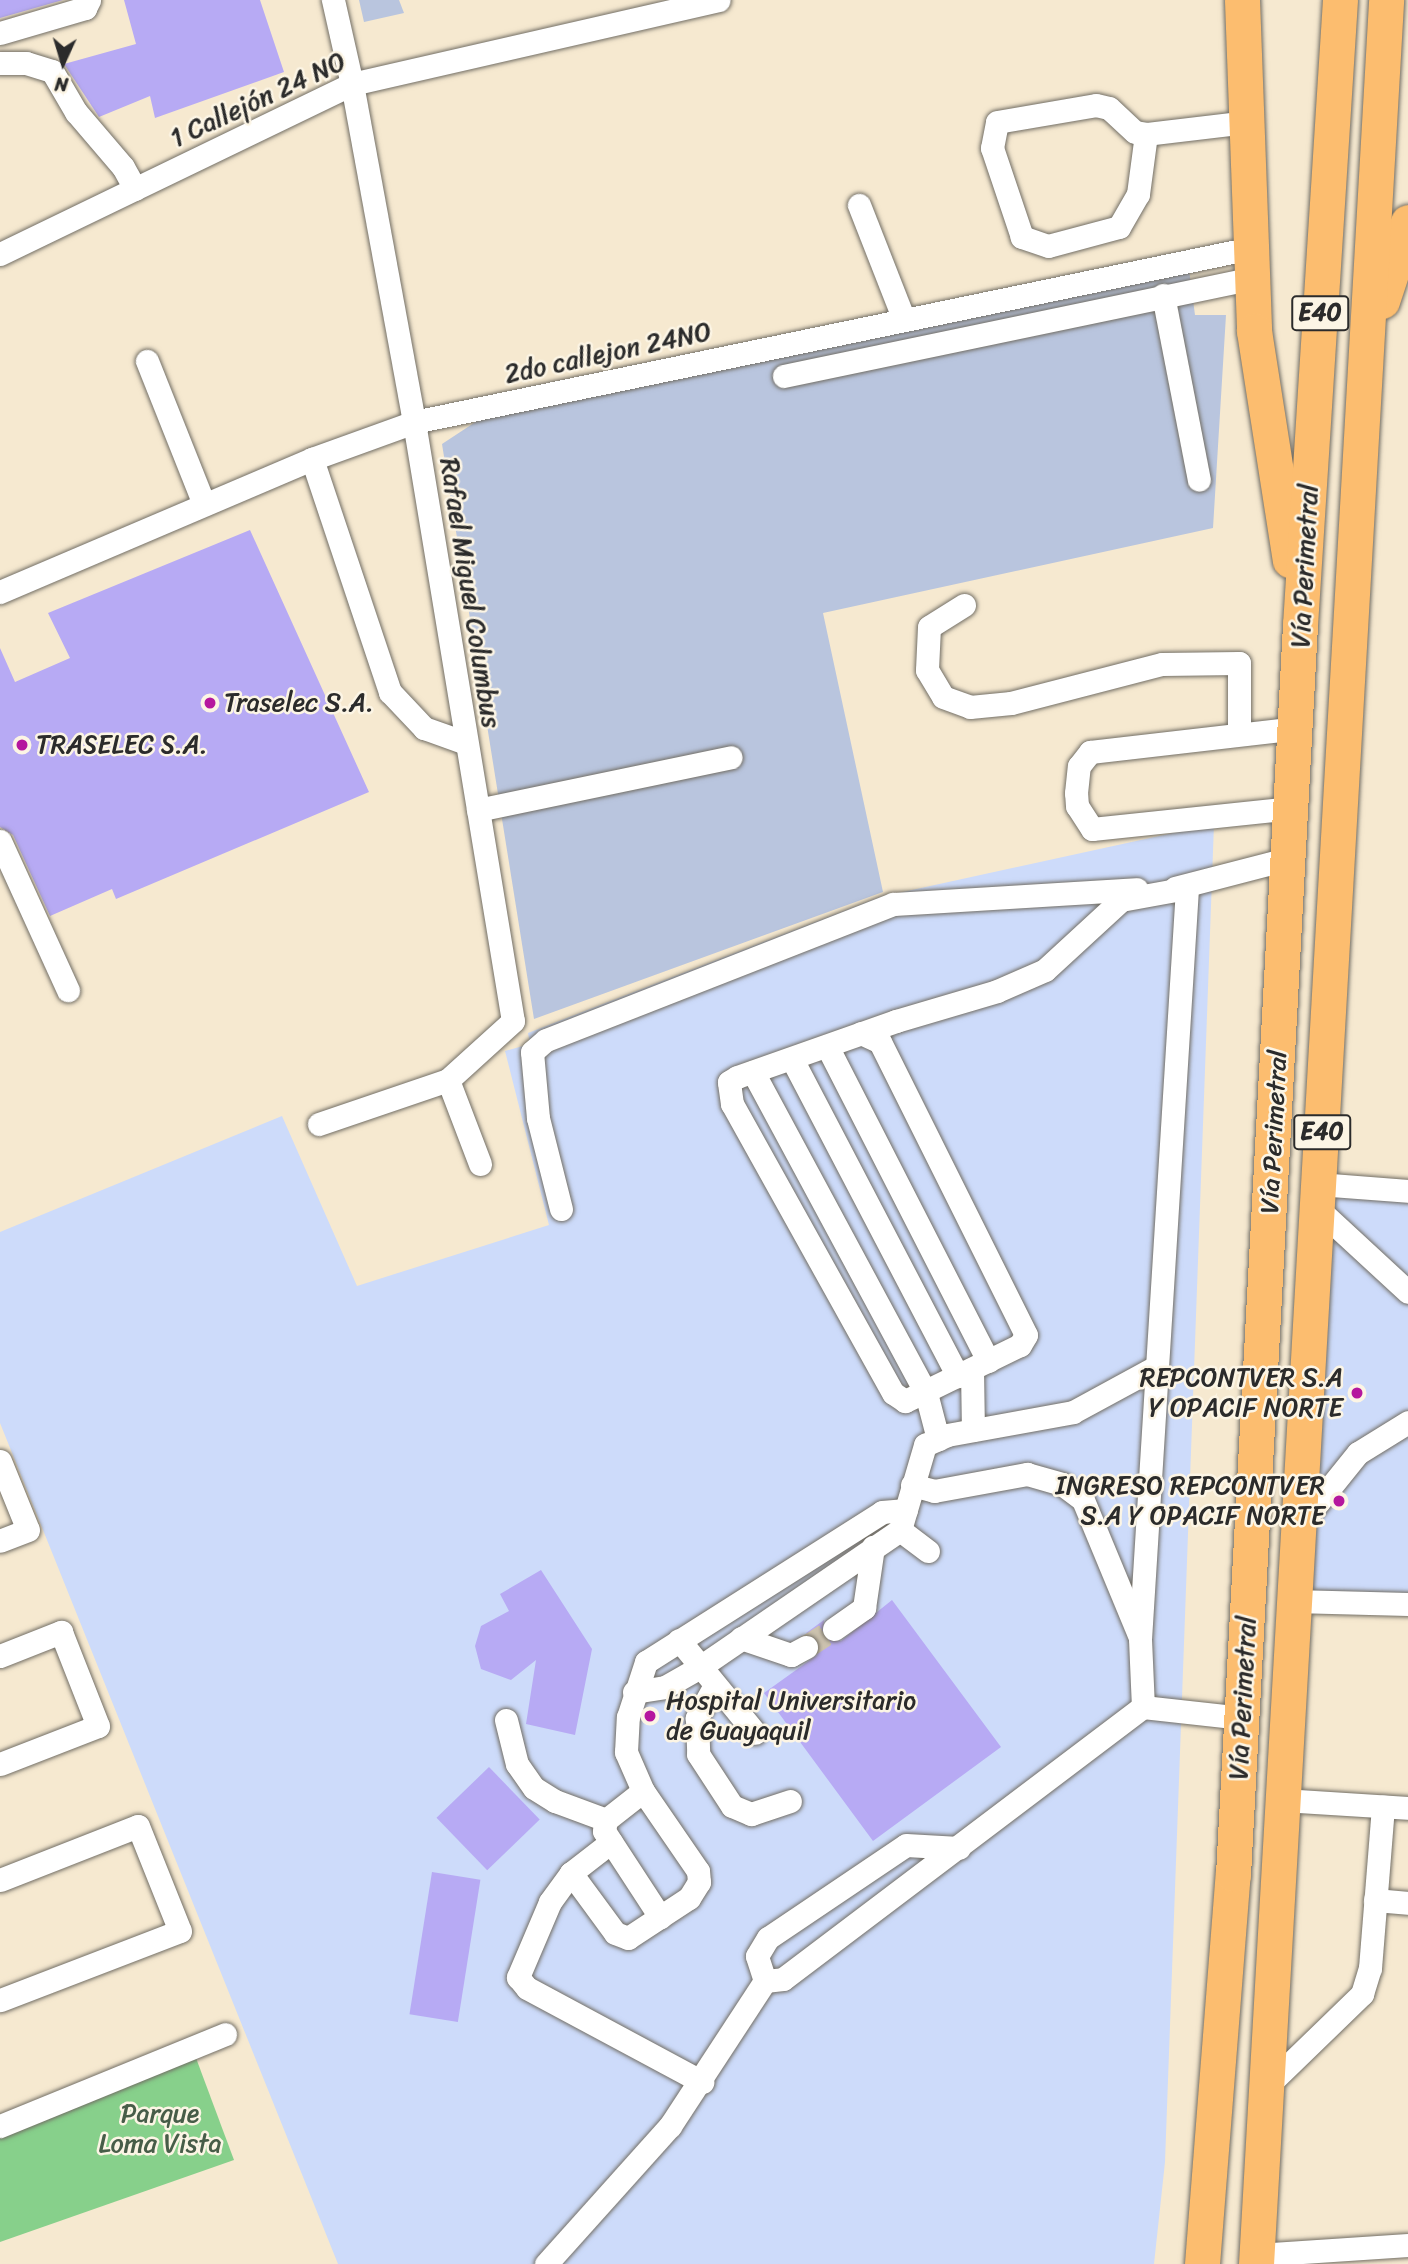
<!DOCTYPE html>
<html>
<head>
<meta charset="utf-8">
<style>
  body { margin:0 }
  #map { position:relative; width:1408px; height:2264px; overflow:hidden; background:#f6e9d0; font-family:Sriracha,sans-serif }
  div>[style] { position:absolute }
  .built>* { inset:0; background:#cddbfa }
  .industrial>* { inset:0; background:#b9c5de }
  .green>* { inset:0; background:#87d08b }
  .building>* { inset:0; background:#b7aaf4; transform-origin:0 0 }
  .minor-tunnel>* { height:23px; margin-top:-11.5px; transform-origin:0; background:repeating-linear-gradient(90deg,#cdc3af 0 23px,transparent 0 34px) }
  .roads { filter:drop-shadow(0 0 2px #726e65) drop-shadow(0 0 2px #726e65) }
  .minor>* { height:23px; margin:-11.5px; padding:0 11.5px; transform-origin:11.5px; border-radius:11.5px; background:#fff }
  .highway>* { height:35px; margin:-17.5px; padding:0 17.5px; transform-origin:17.5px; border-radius:17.5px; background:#fcbd6f }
  .dots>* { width:19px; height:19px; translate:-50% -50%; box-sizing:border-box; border:4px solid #fcf5e5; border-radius:50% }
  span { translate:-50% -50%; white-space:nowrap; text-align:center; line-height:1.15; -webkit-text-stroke:5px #fcf5e5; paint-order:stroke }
  .shield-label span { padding:2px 5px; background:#fcf5e5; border:2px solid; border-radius:5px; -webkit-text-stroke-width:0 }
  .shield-label { font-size:24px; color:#2b2b2b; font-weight:700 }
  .street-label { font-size:26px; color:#2b2b2b }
  .poi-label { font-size:26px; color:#2b2b2b }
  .left { translate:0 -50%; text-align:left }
  .right { translate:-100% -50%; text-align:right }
  .park-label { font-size:26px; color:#475d48 }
  .north { position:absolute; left:28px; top:28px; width:70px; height:70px; -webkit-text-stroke:5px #fcf5e5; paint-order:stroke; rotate:184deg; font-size:19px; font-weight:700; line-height:28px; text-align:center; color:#2b2b2b }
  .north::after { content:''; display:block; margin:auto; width:24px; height:32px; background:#2b2b2b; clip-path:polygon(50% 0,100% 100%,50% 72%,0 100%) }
</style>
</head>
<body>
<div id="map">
  <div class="built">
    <div style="clip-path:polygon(1214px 824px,1165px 2162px,1154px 2264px,338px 2264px,0 1423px,0 1232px,282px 1116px,357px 1286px,549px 1225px,505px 1051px,530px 1044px,528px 1033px,880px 897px)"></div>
    <div style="clip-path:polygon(1320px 1184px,1408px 1191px,1408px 1599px,1294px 1595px)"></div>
  </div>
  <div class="industrial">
    <div style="clip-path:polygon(359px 0,399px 0,404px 13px,364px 22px)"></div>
    <div style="clip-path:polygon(1189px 270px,1195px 315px,1226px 315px,1213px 528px,823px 613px,883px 892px,534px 1019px,442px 444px,480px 419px)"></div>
  </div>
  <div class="green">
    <div style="clip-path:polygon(196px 2058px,234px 2160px,0 2242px,0 2131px)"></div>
  </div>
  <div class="building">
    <div style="clip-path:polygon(0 0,63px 0,0 18px)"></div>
    <div style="clip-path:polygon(124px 0,260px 0,284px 72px,155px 118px,150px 96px,99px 117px,64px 64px,136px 44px)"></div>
    <div style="clip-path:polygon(250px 530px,369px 792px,116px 899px,112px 889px,50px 916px,13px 835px,0 827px,0 648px,15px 682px,70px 658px,48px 613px)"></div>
    <div style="clip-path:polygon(541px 1570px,592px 1649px,575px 1735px,526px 1724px,536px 1660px,511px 1680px,481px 1669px,475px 1646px,481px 1626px,509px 1611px,500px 1594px)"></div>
    <div style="clip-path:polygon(892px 1600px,1001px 1747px,873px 1841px,764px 1693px,817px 1655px,819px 1641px,806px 1633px,824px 1620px,823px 1638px,841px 1641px)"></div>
    <div style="left:489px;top:1767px;width:73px;height:73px;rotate:46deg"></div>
    <div style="left:432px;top:1872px;width:49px;height:144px;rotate:9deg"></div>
  </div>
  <div class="minor-tunnel">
    <div style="left:806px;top:1647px;width:33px;rotate:-33deg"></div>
  </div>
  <div class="roads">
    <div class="minor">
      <div style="left:333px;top:0;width:86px;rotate:77.3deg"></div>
      <div style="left:352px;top:84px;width:344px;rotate:79.6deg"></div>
      <div style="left:414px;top:422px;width:607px;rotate:80.62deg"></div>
      <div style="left:513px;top:1021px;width:88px;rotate:137.8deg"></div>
      <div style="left:448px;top:1080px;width:90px;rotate:69.1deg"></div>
      <div style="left:0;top:33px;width:89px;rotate:-16.4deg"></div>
      <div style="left:85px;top:8px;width:9px;rotate:-63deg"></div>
      <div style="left:0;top:63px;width:26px"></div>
      <div style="left:26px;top:63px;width:27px;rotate:17deg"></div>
      <div style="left:52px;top:71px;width:48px;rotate:59.7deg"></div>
      <div style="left:76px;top:112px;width:72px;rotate:49.5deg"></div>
      <div style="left:123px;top:167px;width:25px;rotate:61deg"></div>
      <div style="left:1146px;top:134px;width:61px;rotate:97.6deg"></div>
      <div style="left:1138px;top:194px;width:38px;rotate:120deg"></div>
      <div style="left:1119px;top:227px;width:73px;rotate:165deg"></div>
      <div style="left:1048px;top:246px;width:28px;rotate:-161deg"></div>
      <div style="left:1022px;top:237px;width:94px;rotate:-108.6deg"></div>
      <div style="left:992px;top:148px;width:26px;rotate:-79deg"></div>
      <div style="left:997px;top:122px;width:100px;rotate:-9.7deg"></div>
      <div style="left:1096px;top:105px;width:13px;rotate:13deg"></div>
      <div style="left:1109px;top:108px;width:35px;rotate:43deg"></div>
      <div style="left:1135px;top:132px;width:11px;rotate:10deg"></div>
      <div style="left:1146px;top:134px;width:102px;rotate:-6.8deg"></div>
      <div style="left:859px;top:205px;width:123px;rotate:68.6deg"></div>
      <div style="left:0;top:254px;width:391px;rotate:-25.8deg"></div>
      <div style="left:352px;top:84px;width:376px;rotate:-12.9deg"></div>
      <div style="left:1163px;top:295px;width:188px;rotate:79deg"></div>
      <div style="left:147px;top:361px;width:154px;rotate:68.3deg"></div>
      <div style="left:784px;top:376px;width:478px;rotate:-11.8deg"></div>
      <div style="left:312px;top:459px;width:246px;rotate:71.5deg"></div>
      <div style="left:390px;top:692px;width:50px;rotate:46.6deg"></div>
      <div style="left:424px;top:728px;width:45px;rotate:19.7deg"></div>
      <div style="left:0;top:592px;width:339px;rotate:-23.1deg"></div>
      <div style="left:312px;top:459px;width:109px;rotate:-19.9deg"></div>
      <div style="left:414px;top:422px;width:855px;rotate:-11.74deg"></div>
      <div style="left:964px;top:605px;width:41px;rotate:147.8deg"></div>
      <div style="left:929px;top:627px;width:43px;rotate:92.7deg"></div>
      <div style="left:927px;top:670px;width:31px;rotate:59deg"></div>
      <div style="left:943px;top:697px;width:29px;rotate:20deg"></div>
      <div style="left:970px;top:707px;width:41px;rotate:-5.6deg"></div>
      <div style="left:1011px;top:703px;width:156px;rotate:-14.5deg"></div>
      <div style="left:1162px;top:664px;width:77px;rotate:-0.7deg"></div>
      <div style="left:1239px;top:663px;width:69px;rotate:90deg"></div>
      <div style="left:1292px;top:808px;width:201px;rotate:174deg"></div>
      <div style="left:1092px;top:829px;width:27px;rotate:-123deg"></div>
      <div style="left:1077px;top:806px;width:13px;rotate:-94deg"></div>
      <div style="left:1076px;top:793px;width:27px;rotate:-84deg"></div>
      <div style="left:1079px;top:766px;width:18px;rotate:-52deg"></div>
      <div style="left:1090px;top:752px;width:207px;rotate:-6.6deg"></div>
      <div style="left:478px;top:810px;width:258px;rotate:-11.8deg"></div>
      <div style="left:0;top:841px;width:164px;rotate:65.5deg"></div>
      <div style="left:1175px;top:888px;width:119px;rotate:-14.6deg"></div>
      <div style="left:861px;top:1033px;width:21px;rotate:25deg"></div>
      <div style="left:880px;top:1042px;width:327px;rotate:63.5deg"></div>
      <div style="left:1026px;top:1335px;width:12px;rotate:121deg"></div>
      <div style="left:1020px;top:1345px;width:128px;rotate:154deg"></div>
      <div style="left:905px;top:1401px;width:14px;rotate:-146deg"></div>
      <div style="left:893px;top:1393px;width:331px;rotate:-119.1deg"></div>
      <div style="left:732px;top:1104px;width:22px;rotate:-98deg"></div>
      <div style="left:729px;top:1082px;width:9px;rotate:-32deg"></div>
      <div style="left:737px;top:1077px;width:169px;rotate:-19.4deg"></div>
      <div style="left:896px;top:1021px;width:105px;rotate:-16.5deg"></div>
      <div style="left:997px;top:991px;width:52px;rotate:-23.6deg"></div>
      <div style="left:1045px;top:970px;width:103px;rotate:-42.6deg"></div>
      <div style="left:1121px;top:900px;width:67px;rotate:-10.3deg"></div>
      <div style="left:1187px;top:888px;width:752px;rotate:93.58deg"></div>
      <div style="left:1140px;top:1639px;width:68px;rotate:87.5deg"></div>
      <div style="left:827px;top:1046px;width:354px;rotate:62.9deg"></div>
      <div style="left:792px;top:1059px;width:358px;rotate:62.4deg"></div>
      <div style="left:753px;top:1072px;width:365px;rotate:61.7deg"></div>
      <div style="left:926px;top:1393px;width:48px;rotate:75.4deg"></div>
      <div style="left:319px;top:1124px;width:136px;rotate:-18.8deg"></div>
      <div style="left:1318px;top:1184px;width:90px;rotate:4.4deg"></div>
      <div style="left:1317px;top:1208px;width:124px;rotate:42.7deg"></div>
      <div style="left:561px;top:1209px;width:94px;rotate:-104.2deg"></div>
      <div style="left:538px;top:1118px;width:66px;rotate:-95.2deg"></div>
      <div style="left:532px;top:1052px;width:18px;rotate:-41deg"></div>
      <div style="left:546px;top:1040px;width:373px;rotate:-21.4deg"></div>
      <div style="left:893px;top:904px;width:244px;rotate:-3.5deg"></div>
      <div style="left:972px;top:1369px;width:61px;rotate:89.1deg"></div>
      <div style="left:0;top:1461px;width:74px;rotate:67.9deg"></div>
      <div style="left:28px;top:1530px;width:30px;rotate:159deg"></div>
      <div style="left:912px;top:1485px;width:23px;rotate:15deg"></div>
      <div style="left:934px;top:1491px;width:95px;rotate:-10.4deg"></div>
      <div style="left:1027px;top:1474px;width:36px;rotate:16deg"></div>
      <div style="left:1062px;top:1484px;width:26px;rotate:37deg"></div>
      <div style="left:1083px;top:1500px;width:144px;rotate:67.5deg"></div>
      <div style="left:1299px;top:1526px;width:94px;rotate:-51.1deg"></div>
      <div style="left:1358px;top:1453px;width:59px;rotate:-31.8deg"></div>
      <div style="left:900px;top:1530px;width:35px;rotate:37deg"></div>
      <div style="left:1293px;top:1601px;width:115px;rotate:1.5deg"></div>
      <div style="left:834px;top:1629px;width:37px;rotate:-35deg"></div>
      <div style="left:864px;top:1608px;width:62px;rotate:-81.6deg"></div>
      <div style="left:741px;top:1638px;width:53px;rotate:18.8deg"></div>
      <div style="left:791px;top:1655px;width:17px;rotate:-28deg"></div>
      <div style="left:679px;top:1640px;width:120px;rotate:50.7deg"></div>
      <div style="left:0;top:1656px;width:66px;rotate:-21.5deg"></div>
      <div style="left:61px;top:1632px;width:101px;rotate:68.5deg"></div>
      <div style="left:98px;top:1726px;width:105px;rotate:158.8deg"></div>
      <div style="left:715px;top:1685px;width:38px;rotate:119deg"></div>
      <div style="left:697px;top:1718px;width:36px;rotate:88deg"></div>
      <div style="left:698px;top:1754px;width:62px;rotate:56.8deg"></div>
      <div style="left:732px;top:1806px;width:21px;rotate:23deg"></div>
      <div style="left:751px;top:1814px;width:41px;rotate:-18.4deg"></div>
      <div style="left:634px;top:1692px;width:31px;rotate:-9deg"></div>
      <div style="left:665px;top:1687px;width:40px;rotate:-29.7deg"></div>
      <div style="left:700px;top:1667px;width:242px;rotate:-34.4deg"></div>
      <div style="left:900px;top:1530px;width:89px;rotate:-73.6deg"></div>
      <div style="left:925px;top:1445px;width:24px;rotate:-24deg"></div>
      <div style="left:947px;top:1435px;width:128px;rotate:-10.3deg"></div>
      <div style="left:1073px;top:1412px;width:94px;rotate:-28.5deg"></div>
      <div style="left:506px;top:1720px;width:45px;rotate:76deg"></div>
      <div style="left:517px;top:1764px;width:29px;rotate:55deg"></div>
      <div style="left:534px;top:1788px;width:25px;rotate:32deg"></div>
      <div style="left:555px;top:1801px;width:54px;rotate:20.4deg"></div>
      <div style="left:643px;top:1791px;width:47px;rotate:141.9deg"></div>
      <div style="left:606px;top:1820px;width:11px;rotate:100deg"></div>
      <div style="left:604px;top:1831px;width:103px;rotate:56.9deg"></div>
      <div style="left:1282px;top:1800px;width:126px;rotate:3.6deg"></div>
      <div style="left:611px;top:1842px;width:51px;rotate:142.2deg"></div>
      <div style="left:571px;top:1873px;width:36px;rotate:126deg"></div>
      <div style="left:550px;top:1902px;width:82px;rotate:113.1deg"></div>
      <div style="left:518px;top:1977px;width:14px;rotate:51deg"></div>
      <div style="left:527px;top:1988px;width:199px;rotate:28.2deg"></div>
      <div style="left:571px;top:1873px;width:74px;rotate:53.7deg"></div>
      <div style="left:615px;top:1933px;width:14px;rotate:21deg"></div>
      <div style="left:628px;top:1938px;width:73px;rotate:-33.3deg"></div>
      <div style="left:689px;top:1898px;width:19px;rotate:-58deg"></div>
      <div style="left:699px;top:1882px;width:11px;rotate:-95deg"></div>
      <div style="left:698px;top:1871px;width:97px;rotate:-124.5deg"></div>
      <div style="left:643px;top:1791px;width:43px;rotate:-113.6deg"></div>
      <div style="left:626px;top:1752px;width:35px;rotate:-87deg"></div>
      <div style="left:628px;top:1717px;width:58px;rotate:-71.9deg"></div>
      <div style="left:646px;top:1662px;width:280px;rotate:-32.4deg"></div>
      <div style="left:882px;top:1512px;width:24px;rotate:-5deg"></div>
      <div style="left:0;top:1880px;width:148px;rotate:-21.4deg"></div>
      <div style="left:138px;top:1826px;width:113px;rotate:68.2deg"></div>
      <div style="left:180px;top:1931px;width:193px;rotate:159deg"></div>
      <div style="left:1375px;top:1900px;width:33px;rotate:5deg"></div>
      <div style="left:765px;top:1981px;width:18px;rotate:-6deg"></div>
      <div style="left:783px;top:1979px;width:451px;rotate:-37.1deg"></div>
      <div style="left:1143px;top:1707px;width:100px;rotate:6.3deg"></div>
      <div style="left:765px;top:1981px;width:26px;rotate:-108deg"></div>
      <div style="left:757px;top:1956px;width:21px;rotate:-59deg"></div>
      <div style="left:768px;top:1938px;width:166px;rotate:-34deg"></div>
      <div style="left:906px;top:1845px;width:53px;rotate:3.2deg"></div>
      <div style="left:1266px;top:2087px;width:134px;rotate:-44.1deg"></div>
      <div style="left:1362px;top:1994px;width:27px;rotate:-73deg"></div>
      <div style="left:1370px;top:1968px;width:162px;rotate:-85.4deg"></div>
      <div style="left:0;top:2126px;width:243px;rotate:-22.2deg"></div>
      <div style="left:1257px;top:2255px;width:151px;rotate:-3.8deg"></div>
      <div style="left:546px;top:2264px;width:186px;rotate:-48.1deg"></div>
      <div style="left:670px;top:2126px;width:173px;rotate:-56.8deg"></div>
    </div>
    <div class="highway">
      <div style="left:1242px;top:0;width:331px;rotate:87.9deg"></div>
      <div style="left:1254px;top:331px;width:232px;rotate:81.1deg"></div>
      <div style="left:1382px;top:301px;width:83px;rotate:-71.8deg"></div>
      <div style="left:1202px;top:2264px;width:391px;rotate:-85.5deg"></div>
      <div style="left:1233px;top:1874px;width:1251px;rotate:-86.93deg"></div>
      <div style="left:1300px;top:625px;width:626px;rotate:-86.34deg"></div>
      <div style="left:1256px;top:2264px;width:2268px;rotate:-86.71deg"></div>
    </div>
  </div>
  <div class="dots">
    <div style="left:210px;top:703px;background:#b5179e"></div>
    <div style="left:22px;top:745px;background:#b5179e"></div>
    <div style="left:1357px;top:1393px;background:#b5179e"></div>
    <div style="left:1339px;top:1501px;background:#b5179e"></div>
    <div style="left:650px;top:1716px;background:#b5179e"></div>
  </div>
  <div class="shield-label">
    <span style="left:1320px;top:313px">E40</span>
    <span style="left:1322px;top:1132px">E40</span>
  </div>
  <div class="street-label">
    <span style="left:258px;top:100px;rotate:-25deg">1 Callejón 24 NO</span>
    <span style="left:608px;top:353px;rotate:-12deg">2do callejon 24NO</span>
    <span style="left:1305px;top:566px;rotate:-87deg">Vía Perimetral</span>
    <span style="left:470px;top:593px;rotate:81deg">Rafael Miguel Columbus</span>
    <span style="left:1274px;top:1132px;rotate:-87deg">Vía Perimetral</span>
    <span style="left:1243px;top:1698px;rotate:-87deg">Vía Perimetral</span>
  </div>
  <div class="poi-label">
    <span class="left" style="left:224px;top:703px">Traselec S.A.</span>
    <span class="left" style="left:36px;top:745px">TRASELEC S.A.</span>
    <span class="right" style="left:1343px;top:1393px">REPCONTVER S.A<br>Y OPACIF NORTE</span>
    <span class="right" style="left:1325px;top:1501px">INGRESO REPCONTVER<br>S.A Y OPACIF NORTE</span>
    <span class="left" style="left:666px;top:1716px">Hospital Universitario<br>de Guayaquil</span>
  </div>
  <div class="park-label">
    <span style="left:160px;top:2129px">Parque<br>Loma Vista</span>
  </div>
  <div class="north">N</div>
</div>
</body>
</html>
